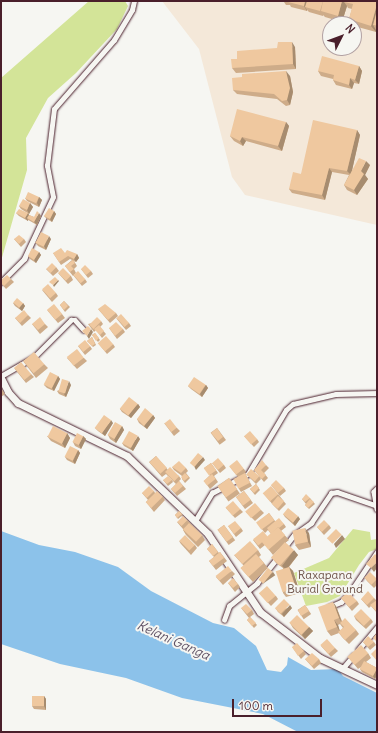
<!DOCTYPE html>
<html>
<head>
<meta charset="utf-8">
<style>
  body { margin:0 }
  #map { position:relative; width:378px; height:733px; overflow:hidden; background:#f6f6f2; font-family:Delius,sans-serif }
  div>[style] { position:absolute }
  .built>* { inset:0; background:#f4e8d9 }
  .green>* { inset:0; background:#d3e498 }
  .water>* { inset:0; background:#8cc2ea }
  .roads { filter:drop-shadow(0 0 1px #4a1f2b) drop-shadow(0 0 1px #4a1f2b) }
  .minor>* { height:4.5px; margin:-2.25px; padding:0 2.25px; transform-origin:2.25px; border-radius:2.25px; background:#f6f6f2 }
  .secondary>* { height:7px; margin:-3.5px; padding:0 3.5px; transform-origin:3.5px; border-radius:3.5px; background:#f6f6f2 }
  .wall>* { inset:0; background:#ceac89; transform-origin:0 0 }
  .shaded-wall>* { inset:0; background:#a78c6f; transform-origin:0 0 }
  .building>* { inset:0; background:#efc89f; transform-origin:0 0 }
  span { translate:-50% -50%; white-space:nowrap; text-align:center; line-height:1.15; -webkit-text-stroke:4px #f6f6f2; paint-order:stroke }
  .park-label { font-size:12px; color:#6c5046 }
  .water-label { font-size:13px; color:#5e5064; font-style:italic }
  .frame { position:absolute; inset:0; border:2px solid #4a1f2b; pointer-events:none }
  .north { position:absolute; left:322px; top:16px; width:40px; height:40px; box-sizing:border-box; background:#f6f6f2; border:1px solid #b1a0a2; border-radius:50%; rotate:48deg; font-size:11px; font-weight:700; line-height:16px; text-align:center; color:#4a1f2b }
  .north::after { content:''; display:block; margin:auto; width:14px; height:18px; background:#4a1f2b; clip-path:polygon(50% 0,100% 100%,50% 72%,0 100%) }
  .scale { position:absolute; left:232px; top:699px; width:90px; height:18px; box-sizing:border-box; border:2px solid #4a1f2b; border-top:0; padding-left:5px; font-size:12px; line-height:14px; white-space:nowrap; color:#4a1f2b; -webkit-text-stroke:3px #f6f6f2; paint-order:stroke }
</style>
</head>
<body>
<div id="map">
  <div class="built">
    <div style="clip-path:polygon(evenodd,162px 1px,377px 1px,377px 225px,245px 195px,232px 177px,199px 49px,162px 1px,330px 24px,354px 24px,354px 48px,330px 48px,330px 24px)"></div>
  </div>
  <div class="green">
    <div style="clip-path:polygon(89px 1px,125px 1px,128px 6px,117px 29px,76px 73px,48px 98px,26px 138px,27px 170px,1px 261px,1px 78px)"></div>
    <div style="clip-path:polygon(353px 529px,370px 532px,371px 540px,377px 539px,377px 549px,369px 552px,359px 565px,340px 596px,327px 602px,306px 606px,294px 573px,329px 558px)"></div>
  </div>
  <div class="water">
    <div style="clip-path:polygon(1px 531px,39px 545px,75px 552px,118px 567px,151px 591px,213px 623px,234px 628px,256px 646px,267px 670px,281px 672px,287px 665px,288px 657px,311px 670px,338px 669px,343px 676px,377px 693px,377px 732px,298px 732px,263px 714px,182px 698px,126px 678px,60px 664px,1px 644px)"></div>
  </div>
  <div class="roads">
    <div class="minor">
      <div style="left:1px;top:282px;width:33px;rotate:-45deg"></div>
      <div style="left:24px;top:259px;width:68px;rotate:-64.9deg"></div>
      <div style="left:53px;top:197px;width:32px;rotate:-101deg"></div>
      <div style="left:47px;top:166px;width:57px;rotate:-83deg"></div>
      <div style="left:54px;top:109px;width:91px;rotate:-49deg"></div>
      <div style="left:114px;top:40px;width:35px;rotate:-59deg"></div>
      <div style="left:132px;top:10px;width:9px;rotate:-77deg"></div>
      <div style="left:1px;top:376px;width:39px;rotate:-30deg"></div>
      <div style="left:35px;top:356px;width:51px;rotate:-45deg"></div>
      <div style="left:71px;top:320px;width:4px"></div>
      <div style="left:75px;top:320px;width:13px;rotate:48deg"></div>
      <div style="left:377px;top:489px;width:4px;rotate:135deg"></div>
      <div style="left:374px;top:492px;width:17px;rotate:80deg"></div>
      <div style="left:195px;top:521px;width:33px;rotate:-59deg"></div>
      <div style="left:212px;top:493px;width:41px;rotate:-27.8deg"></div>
      <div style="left:248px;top:474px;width:74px;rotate:-59.3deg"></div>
      <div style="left:286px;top:410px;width:9px;rotate:-41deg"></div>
      <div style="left:293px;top:404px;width:44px;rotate:-13.1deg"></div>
      <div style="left:336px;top:394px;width:41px;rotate:-1.4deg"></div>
      <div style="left:283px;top:549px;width:18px;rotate:-52deg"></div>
      <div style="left:294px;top:535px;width:21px;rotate:-35deg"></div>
      <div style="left:311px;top:523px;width:36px;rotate:-56deg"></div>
      <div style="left:331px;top:493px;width:6px;rotate:-9deg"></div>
      <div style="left:337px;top:492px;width:40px;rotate:18.9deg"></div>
      <div style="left:329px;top:607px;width:13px;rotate:-23deg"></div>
      <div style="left:341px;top:602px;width:11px;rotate:-45deg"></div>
      <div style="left:349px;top:594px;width:50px;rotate:-56.3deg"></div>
      <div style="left:224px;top:620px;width:15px;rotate:-70deg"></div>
      <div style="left:229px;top:606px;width:36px;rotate:-39deg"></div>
      <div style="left:257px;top:583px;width:33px;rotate:-51deg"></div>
      <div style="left:358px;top:650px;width:30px;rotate:-50deg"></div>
      <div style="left:343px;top:668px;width:16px;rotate:-50deg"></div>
    </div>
    <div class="secondary">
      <div style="left:1px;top:378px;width:16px;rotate:63deg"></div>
      <div style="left:8px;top:392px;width:15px;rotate:48deg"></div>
      <div style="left:18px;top:403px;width:121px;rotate:25.9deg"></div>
      <div style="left:127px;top:456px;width:112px;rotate:43.9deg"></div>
      <div style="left:208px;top:534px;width:94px;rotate:56.3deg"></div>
      <div style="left:260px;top:612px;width:76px;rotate:37.5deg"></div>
      <div style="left:320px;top:658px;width:63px;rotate:25.3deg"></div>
    </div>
  </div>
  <div class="wall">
    <div style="clip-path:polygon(377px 1px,377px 31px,376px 30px,376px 32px,354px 26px,354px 24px,352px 24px,349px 19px,352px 9px,348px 8px,347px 6px,342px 22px,325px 17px,323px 15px,323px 16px,309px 12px,307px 10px,307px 11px,291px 7px,290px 5px,286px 5px,284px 2px)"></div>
    <div style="clip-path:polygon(295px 47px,296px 69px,236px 73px,232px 68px,237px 59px)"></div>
    <div style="clip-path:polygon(359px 66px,362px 71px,359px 84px,354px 83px,352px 89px,336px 85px,333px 80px,333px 79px,321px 76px,318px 71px)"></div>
    <div style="clip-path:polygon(290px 76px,293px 92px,290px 105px,286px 106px,277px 99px,237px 94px,233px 90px)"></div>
    <div style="clip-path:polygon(286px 122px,289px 126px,282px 151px,246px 141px,243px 146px,234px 141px,230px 136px)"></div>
    <div style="clip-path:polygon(357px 130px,360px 135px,352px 170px,370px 165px,365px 175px,368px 179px,357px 195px,347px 190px,344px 185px,349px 175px,332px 172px,325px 200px,292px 193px,289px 189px,301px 174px)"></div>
    <div style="clip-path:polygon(39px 197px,42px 200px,39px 207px,27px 201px,25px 198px)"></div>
    <div style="clip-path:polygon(30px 203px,33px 207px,29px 214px,21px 209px,19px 206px)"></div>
    <div style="clip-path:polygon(54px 211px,56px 214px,52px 222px,47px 219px,44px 216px)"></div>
    <div style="clip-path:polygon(16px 213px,28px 213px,29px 215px,34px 217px,41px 216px,37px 225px,30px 221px,28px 220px,28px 221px,19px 216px)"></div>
    <div style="clip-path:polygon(14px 239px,24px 239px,26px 242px,21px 247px)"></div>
    <div style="clip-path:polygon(51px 239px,46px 250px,38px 246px,35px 242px)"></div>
    <div style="clip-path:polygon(39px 252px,41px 255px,36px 263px,30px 259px,28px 256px)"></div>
    <div style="clip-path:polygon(53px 253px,77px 254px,79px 258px,76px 262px,74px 261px,77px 266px,74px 269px,76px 273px,73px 276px,65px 266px,72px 260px,70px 259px,61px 265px)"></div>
    <div style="clip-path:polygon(56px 267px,59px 271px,53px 276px,46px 269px)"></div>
    <div style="clip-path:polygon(81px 269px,91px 271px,93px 274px,88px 278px)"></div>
    <div style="clip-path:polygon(58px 273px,71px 276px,73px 280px,68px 284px)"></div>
    <div style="clip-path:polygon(73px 275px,85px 279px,87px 282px,82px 286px)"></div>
    <div style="clip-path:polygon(11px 279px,14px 282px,6px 289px,1px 283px)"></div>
    <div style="clip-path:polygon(42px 290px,56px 293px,58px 296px,52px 302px)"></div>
    <div style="clip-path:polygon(64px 301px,70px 307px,65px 312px,60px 305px)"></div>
    <div style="clip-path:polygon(13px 303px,23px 303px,25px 306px,22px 311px,15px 306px)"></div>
    <div style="clip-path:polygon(98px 309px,116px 313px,118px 316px,110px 323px)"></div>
    <div style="clip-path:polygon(47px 310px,62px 314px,65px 318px,58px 323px)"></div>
    <div style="clip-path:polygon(28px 315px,31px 318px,22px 326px,15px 318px)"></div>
    <div style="clip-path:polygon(116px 318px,129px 323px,131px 326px,126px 330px)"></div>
    <div style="clip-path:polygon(101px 321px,103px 324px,100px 327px,106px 334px,102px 338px,96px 330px,94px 332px,88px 324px)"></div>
    <div style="clip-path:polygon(32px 324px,45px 324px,48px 327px,40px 334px)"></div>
    <div style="clip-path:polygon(109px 328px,123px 329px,125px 332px,117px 339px)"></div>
    <div style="clip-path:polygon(95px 333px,100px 340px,98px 342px,92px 335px)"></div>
    <div style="clip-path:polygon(92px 337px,96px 345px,93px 347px,87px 341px)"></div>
    <div style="clip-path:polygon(98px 343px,113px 344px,115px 347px,107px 354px)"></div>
    <div style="clip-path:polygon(78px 346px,90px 346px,92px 349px,85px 355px)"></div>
    <div style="clip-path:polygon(67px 358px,84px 358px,87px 361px,77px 369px)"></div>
    <div style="clip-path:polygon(23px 361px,44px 364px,48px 368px,36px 378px)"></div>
    <div style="clip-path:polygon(14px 368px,31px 374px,34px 377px,26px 383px)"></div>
    <div style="clip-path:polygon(58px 376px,60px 379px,54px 391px,47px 388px,44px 385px)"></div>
    <div style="clip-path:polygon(71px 385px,66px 397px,59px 394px,57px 391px)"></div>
    <div style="clip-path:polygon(206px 385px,208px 388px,202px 397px,191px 389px,188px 386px)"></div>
    <div style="clip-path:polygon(1px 388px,5px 394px,1px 397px)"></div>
    <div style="clip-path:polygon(138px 404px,140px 407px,131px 418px,122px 412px,120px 409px)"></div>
    <div style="clip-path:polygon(153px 415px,155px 418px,147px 429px,139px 423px,137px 419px)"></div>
    <div style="clip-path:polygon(113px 423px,105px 436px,98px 431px,95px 428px)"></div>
    <div style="clip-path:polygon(164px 423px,177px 428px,180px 431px,174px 436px)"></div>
    <div style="clip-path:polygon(122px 426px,124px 430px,116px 443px,110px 439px,108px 435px)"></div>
    <div style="left:217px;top:428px;width:15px;height:8px;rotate:53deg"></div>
    <div style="clip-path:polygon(67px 433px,70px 438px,65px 448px,51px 441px,47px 436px)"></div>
    <div style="clip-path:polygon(83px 436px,86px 439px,81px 449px,75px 446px,73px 442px)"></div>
    <div style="clip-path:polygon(244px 436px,257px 439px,259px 442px,254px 447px)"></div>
    <div style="clip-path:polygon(140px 439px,133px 451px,124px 446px,122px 443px)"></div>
    <div style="clip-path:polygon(78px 450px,80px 453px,75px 464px,67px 460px,65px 457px)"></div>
    <div style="clip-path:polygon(156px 456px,168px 470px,179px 476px,181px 479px,179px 481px,186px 489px,177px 496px,171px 489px,176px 484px,166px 474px,162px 477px,149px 462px)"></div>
    <div style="clip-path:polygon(211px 463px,218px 473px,214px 476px,218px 482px,210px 489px,204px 481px,210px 475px,204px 468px)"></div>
    <div style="clip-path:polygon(212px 463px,224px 465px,226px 468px,220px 473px)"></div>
    <div style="clip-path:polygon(266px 465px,269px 468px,264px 473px,268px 478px,264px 482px,254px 470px)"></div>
    <div style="clip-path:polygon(172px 467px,186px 468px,188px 471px,186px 473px,190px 478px,185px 483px,182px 479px,182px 476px,174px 470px)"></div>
    <div style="clip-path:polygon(230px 467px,244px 469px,246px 472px,245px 473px,252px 486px,241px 492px,239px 489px,238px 477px)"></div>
    <div style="clip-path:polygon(246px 474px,259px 476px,261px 479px,256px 484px)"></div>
    <div style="left:229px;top:478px;width:19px;height:14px;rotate:55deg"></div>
    <div style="clip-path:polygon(163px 480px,172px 480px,173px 482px,168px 486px)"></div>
    <div style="clip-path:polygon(256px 484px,260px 490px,255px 495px,250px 489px)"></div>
    <div style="clip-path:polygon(271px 485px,284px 488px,286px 491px,280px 496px)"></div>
    <div style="clip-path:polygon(154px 491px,155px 493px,163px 497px,165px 500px,154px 512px,146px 502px,148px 500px,142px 493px)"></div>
    <div style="left:244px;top:491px;width:15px;height:10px;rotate:53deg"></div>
    <div style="clip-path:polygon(263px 493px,278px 494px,286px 504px,279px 511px,274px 506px)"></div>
    <div style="clip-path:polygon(310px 498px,315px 504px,309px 509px,305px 505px,306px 504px,302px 499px)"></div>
    <div style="clip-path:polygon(226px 508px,240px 509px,243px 512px,235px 518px)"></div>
    <div style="clip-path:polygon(261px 510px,264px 513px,255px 521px,246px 512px)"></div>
    <div style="clip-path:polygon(179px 511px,183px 515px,178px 519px,175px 515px)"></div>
    <div style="clip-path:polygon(269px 513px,275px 521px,284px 524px,286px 527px,281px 531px,289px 540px,285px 543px,298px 555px,289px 567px,293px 571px,300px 593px,286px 597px,283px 593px,283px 568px,276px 563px,272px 558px,280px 548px,273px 555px,265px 545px,260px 549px,253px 540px,268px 537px,271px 534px,268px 530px,265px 533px,257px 523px)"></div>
    <div style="clip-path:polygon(283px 514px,300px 519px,295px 526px,285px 517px)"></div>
    <div style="clip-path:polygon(187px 520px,202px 535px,205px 540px,198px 547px,186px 535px,183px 530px,183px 529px,177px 522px)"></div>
    <div style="left:224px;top:525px;width:19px;height:8px;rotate:54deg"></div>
    <div style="clip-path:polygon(329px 525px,331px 528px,324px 535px,317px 527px)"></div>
    <div style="clip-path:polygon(228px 526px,241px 528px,243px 531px,236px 537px)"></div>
    <div style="clip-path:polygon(309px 533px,311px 547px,299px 550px,295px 545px)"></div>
    <div style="clip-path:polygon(179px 541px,195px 545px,197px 548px,191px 555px,181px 544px)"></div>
    <div style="clip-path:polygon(212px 544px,219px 553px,220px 552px,227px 561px,216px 570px,209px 561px,214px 557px,207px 549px)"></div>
    <div style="clip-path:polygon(258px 550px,261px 555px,259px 557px,264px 563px,268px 568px,253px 582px,245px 573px,241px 568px,244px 566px,234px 555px)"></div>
    <div style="clip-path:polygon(232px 571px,235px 574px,223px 585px,216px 577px)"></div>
    <div style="clip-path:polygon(365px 578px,377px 579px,377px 585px,374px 588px,367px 581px)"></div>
    <div style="clip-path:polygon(228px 583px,238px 584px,240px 587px,235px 592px)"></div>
    <div style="clip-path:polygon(259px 593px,276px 596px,278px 599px,271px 606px)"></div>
    <div style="clip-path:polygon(341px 598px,357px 601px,359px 604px,352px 611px)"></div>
    <div style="clip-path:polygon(374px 598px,376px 600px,377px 600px,377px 613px,371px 606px,369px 608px,361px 599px)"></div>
    <div style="left:305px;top:605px;width:11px;height:9px;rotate:56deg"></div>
    <div style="clip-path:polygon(evenodd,336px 606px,342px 621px,356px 630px,359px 634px,349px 644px,342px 637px,339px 633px,331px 636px,327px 631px,336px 606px,340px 624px,343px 628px,340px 631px,338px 625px,340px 624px)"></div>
    <div style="clip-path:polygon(241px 608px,252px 610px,254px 614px,250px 617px,257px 625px,254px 628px,247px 620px,249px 618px)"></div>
    <div style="clip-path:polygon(292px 608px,284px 617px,278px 612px,276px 609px)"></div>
    <div style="clip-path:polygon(354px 616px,371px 619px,373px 622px,366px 629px,356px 620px)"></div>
    <div style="clip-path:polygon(290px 623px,309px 627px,313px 631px,305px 639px,293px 628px)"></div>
    <div style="clip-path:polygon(363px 642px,374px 642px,376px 645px,370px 650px)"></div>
    <div style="clip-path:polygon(321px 646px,335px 648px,338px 651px,331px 657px)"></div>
    <div style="clip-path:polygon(292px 647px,304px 651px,306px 654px,301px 659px)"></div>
    <div style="clip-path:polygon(368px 653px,371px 658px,366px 662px,377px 668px,377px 675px,375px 679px,362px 672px,360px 669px,361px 667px,358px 669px,348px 657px)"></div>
    <div style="clip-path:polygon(305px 659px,319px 659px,321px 663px,314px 669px)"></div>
    <div style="clip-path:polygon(44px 696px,46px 699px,46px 710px,34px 709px,32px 706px)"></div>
  </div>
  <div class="shaded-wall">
    <div style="clip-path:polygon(305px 1px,310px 1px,305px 7px,307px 10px,307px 11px,304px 6px)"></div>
    <div style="clip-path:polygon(342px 1px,348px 1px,344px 2px,347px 6px,342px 22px,338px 16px)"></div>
    <div style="clip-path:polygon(377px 4px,377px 26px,373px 25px,376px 30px,376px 32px,371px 26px)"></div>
    <div style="clip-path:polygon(292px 42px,295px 47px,296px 69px,293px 64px)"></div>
    <div style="clip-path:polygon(359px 66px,362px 71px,359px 84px,355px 80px)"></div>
    <div style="clip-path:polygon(286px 71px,290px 76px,293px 92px,290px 105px,287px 100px)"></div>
    <div style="clip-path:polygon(350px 78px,354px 83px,352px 89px,349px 85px)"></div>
    <div style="clip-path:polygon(286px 122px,289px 126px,282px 151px,278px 146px)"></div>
    <div style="clip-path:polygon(357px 130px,360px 135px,351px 175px,347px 171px)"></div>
    <div style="clip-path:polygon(242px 137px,246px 141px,243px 146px,240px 141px)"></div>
    <div style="clip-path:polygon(366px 161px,370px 165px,365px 175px,368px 179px,357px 195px,354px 190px,361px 171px)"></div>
    <div style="clip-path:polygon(329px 168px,332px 172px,325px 200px,322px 195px)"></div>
    <div style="clip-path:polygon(39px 197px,42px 200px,39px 207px,37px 203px)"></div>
    <div style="clip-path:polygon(30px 203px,33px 207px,29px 214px,27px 210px)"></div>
    <div style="clip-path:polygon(54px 211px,56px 214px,52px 222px,50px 219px)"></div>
    <div style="clip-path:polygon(28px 213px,30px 217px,27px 218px,28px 220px,28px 221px,25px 218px)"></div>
    <div style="clip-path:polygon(39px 213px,41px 216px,37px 225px,34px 222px)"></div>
    <div style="clip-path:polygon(49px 236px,51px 239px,46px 250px,44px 246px)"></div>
    <div style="clip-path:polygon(39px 252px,41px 255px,36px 263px,34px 260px)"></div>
    <div style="clip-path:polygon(77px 254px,79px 258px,76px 262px,74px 259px)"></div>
    <div style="clip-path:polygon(58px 280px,59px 281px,54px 287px,53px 285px)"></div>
    <div style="clip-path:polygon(23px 303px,25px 306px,22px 311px,19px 308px)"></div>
    <div style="clip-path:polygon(91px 329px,93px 332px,89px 339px,87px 336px)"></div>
    <div style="clip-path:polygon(58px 376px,60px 379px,54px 391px,52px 388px)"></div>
    <div style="clip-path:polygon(69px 381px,71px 385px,66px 397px,64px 394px)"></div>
    <div style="clip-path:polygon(206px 385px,208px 388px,202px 397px,200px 394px)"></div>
    <div style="clip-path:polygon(138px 404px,140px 407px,131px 418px,128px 415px)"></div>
    <div style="clip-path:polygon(153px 415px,155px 418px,147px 429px,144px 426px)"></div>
    <div style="clip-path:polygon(111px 420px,113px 423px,105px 436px,102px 433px)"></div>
    <div style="clip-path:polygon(122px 426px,124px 430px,116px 443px,114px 439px)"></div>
    <div style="clip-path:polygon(67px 433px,70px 438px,65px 448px,62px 443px)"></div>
    <div style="clip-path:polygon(83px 436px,86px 439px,81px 449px,79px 445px)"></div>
    <div style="clip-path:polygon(138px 436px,140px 439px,133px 451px,130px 448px)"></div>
    <div style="clip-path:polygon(78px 450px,80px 453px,75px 464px,73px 461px)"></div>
    <div style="clip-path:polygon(203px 457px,205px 460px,196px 470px,194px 466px)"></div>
    <div style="clip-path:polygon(298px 516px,300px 519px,295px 526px,293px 523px)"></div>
    <div style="clip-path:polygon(305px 528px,309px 533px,311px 547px,308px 542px)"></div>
    <div style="clip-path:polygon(342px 535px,345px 539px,336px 548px,334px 544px)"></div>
    <div style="clip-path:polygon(294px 550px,298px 555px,286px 570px,282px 566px)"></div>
    <div style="clip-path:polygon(377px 562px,377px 568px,374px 572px,371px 568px)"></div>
    <div style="clip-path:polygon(289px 567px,293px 571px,300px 593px,296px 588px)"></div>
    <div style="left:273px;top:572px;width:4px;height:15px;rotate:56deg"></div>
    <div style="clip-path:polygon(333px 602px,336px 606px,342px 623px,339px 618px)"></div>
    <div style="clip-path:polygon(290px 605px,292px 608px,284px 617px,282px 614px)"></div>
    <div style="clip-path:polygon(334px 620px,338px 625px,340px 632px,337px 627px)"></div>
    <div style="clip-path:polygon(309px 627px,313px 631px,305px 639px,302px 635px)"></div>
    <div style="clip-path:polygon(377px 668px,377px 675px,375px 679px,373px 676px)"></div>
    <div style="clip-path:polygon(44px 696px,46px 699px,46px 710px,44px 706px)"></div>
  </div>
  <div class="building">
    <div style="clip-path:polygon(288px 1px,305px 1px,304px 6px,288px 2px)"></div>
    <div style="clip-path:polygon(307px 1px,323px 1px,320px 11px,305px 7px)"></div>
    <div style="clip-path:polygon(323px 1px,342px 1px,338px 16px,321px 11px)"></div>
    <div style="clip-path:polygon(344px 1px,377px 1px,377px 4px,371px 26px,349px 19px,353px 4px,344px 2px)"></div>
    <div style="clip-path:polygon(377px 10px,377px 26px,373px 25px)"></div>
    <div style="clip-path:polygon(278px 42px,292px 42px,293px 64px,232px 68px,231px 59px,237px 59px,237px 51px,277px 48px)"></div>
    <div style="clip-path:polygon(322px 56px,359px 66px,355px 80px,350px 78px,349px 85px,333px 80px,334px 75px,318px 71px)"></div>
    <div style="clip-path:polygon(286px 71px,290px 88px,287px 100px,282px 101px,274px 94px,233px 90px,232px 78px,242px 77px,242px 74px)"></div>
    <div style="clip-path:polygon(237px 109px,286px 122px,278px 146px,242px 137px,240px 141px,230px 136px)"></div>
    <div style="clip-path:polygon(313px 120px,357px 130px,347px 171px,329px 168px,322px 195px,289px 189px,293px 172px,301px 174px)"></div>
    <div style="clip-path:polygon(359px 158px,366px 161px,361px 171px,364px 174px,354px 190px,344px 185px)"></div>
    <div style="left:28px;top:192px;width:12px;height:7px;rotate:24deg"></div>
    <div style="clip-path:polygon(23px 199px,30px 203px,27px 210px,19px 206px)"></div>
    <div style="clip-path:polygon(49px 208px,54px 211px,50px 219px,44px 216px)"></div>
    <div style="clip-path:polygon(19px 209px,28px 213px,25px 218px,16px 213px)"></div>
    <div style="clip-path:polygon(37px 211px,39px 213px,34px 222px,27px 218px,29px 215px,34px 217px)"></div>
    <div style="left:41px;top:232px;width:9px;height:12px;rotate:27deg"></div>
    <div style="clip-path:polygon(19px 235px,24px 239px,19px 244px,14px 239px)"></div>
    <div style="clip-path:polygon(32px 248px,39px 252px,34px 260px,28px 256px)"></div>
    <div style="clip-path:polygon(61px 248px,65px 253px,67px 250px,77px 254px,74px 259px,68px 256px,59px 262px,53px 253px)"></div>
    <div style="clip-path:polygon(73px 260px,75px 263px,71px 266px,74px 269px,70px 272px,65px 266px)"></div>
    <div style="left:52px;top:263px;width:6px;height:8px;rotate:45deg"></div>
    <div style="clip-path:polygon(85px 265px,91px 271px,86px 275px,81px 269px)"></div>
    <div style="left:63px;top:268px;width:11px;height:7px;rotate:45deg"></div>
    <div style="left:78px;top:271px;width:11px;height:6px;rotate:49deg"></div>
    <div style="clip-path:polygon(7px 275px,11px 279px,4px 286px,1px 283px,1px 280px)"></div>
    <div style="clip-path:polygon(55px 277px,58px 280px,53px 285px,49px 282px)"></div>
    <div style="left:48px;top:284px;width:12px;height:8px;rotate:48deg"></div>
    <div style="left:17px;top:298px;width:8px;height:6px;rotate:40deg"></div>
    <div style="clip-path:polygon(64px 301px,68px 306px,64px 310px,60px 305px)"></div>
    <div style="left:54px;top:304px;width:13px;height:9px;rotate:51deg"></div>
    <div style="clip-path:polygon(105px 304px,116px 313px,108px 320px,98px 309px)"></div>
    <div style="clip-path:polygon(24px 310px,28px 315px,20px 323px,15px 318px)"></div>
    <div style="left:121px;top:314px;width:12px;height:6px;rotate:48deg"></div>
    <div style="clip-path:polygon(40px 317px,45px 324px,38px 330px,32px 324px)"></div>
    <div style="left:97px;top:317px;width:6px;height:11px;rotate:45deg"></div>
    <div style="clip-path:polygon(116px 322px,123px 329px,115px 336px,109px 328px)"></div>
    <div style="clip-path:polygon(99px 325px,104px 331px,100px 335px,94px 329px)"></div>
    <div style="clip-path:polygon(88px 326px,91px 329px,87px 336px,82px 331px)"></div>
    <div style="clip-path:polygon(95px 333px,99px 338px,96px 341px,92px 335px)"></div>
    <div style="left:106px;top:336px;width:11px;height:11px;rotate:49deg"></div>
    <div style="clip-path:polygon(92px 337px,95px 344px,92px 346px,87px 341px)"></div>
    <div style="left:85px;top:340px;width:8px;height:9px;rotate:50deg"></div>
    <div style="left:77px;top:349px;width:11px;height:13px;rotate:52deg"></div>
    <div style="left:34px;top:352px;width:16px;height:14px;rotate:50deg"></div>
    <div style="left:21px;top:362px;width:16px;height:9px;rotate:50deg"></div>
    <div style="left:50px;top:372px;width:9px;height:14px;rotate:27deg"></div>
    <div style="left:194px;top:377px;width:14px;height:11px;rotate:34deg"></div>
    <div style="left:62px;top:379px;width:7px;height:13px;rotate:16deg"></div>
    <div style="left:129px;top:397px;width:11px;height:15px;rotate:38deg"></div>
    <div style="clip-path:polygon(145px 408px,153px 415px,144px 426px,137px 419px)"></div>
    <div style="left:104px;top:415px;width:9px;height:16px;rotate:36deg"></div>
    <div style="left:170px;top:419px;width:11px;height:7px;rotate:52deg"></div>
    <div style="left:115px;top:422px;width:8px;height:15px;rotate:30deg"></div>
    <div style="left:53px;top:426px;width:16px;height:12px;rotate:27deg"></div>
    <div style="clip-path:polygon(217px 428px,223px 437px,218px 441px,211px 433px)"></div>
    <div style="left:129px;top:431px;width:10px;height:14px;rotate:29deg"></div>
    <div style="left:250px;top:431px;width:11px;height:8px;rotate:49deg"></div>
    <div style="left:77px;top:433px;width:7px;height:10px;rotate:27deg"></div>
    <div style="left:70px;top:446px;width:9px;height:12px;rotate:27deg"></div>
    <div style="left:198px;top:453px;width:6px;height:13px;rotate:39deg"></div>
    <div style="left:156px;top:456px;width:16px;height:9px;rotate:47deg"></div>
    <div style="left:218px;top:458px;width:9px;height:8px;rotate:49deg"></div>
    <div style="left:237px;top:460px;width:11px;height:10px;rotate:52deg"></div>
    <div style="clip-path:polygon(262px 460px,266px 465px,261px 470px,266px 475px,262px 479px,254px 470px)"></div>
    <div style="clip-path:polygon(179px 461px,186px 468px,181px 473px,172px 467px)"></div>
    <div style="left:211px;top:463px;width:9px;height:9px;rotate:54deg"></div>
    <div style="left:170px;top:467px;width:13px;height:7px;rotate:45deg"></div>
    <div style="left:251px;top:469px;width:11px;height:7px;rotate:41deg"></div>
    <div style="clip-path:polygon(185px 473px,189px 477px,184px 481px,181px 477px)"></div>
    <div style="left:245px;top:473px;width:11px;height:13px;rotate:63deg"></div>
    <div style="left:212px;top:474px;width:6px;height:11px;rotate:51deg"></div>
    <div style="clip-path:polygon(168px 476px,172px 480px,167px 484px,163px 480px)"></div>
    <div style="left:229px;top:478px;width:14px;height:14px;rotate:54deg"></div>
    <div style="clip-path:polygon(276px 480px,284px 488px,278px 493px,271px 485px)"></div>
    <div style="clip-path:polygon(179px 481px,183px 486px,175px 493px,171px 489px)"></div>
    <div style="clip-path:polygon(256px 484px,259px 488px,254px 493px,250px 489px)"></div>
    <div style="left:149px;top:486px;width:7px;height:10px;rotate:45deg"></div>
    <div style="left:271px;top:486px;width:11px;height:11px;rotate:49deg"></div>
    <div style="left:157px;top:491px;width:8px;height:16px;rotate:45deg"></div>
    <div style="left:244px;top:491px;width:11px;height:10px;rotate:52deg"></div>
    <div style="clip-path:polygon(306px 494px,310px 498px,305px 502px,302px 499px)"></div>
    <div style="left:278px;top:496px;width:8px;height:10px;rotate:40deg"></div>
    <div style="clip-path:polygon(310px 499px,314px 502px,308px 508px,305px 505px)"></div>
    <div style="left:233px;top:501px;width:11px;height:10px;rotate:49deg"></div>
    <div style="left:255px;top:503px;width:9px;height:13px;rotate:49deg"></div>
    <div style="left:288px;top:508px;width:13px;height:8px;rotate:39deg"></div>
    <div style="clip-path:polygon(179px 511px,182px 514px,177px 518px,175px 515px)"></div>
    <div style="left:269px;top:513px;width:9px;height:16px;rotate:54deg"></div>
    <div style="left:183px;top:516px;width:6px;height:8px;rotate:45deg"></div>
    <div style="clip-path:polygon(279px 518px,284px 524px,279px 528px,278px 527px,271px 534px,267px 528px)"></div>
    <div style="left:324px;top:520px;width:7px;height:10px;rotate:45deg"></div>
    <div style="clip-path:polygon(235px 521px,241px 528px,234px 534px,228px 526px)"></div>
    <div style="left:189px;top:523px;width:18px;height:9px;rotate:43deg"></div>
    <div style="left:224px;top:525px;width:15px;height:8px;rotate:53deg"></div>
    <div style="left:278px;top:527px;width:11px;height:22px;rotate:49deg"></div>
    <div style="left:305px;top:528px;width:14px;height:13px;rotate:78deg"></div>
    <div style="left:336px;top:529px;width:8px;height:13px;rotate:45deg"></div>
    <div style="left:263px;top:531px;width:8px;height:13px;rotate:50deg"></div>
    <div style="left:185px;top:535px;width:14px;height:8px;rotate:45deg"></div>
    <div style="left:250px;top:541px;width:12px;height:21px;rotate:48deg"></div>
    <div style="left:285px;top:542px;width:12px;height:21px;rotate:42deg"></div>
    <div style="clip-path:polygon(212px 544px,218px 552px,213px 556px,207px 549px)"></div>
    <div style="clip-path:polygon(220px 552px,224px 558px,213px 566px,209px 561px)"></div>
    <div style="left:256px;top:554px;width:12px;height:21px;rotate:48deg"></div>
    <div style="clip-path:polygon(375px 554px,377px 556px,377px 562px,371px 568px,366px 564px)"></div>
    <div style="left:228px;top:566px;width:6px;height:16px;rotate:51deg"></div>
    <div style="left:289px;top:567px;width:22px;height:14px;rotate:72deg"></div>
    <div style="left:268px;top:568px;width:6px;height:15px;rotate:39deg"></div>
    <div style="left:370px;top:572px;width:10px;height:8px;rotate:45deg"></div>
    <div style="clip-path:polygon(233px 578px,238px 584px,233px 588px,228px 583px)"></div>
    <div style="left:267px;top:586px;width:13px;height:11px;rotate:48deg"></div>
    <div style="clip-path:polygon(368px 591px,374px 598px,367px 605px,361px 599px)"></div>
    <div style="clip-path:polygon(348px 592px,357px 601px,349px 607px,341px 598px)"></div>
    <div style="left:284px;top:599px;width:8px;height:13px;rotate:45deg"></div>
    <div style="clip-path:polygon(377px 600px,377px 612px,370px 605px)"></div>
    <div style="clip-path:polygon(333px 602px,339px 618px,334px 620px,337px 627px,327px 631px,318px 607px)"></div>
    <div style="clip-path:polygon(246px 604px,252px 610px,247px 614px,241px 608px)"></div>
    <div style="clip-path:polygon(305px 605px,309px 611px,301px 616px,298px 610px)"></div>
    <div style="left:361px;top:609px;width:14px;height:10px;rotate:45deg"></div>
    <div style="left:297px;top:615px;width:17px;height:11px;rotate:45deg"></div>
    <div style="clip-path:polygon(250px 617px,256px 623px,252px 626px,247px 620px)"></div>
    <div style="clip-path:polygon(345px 618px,356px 630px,345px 640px,338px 632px,344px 627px,340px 623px)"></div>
    <div style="clip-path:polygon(377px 633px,377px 642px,373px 638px)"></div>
    <div style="clip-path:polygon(368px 636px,374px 642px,368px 647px,363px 642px)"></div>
    <div style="left:327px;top:639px;width:12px;height:9px;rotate:48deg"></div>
    <div style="clip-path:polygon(297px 643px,304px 651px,298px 656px,292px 647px)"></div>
    <div style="left:361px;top:645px;width:11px;height:18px;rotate:49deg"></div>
    <div style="clip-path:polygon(377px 648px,377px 661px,371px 654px)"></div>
    <div style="clip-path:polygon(312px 653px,319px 659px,312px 666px,305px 659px)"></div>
    <div style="left:364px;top:661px;width:15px;height:9px;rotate:28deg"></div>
    <div style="left:32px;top:696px;width:12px;height:10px"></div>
  </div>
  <div class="park-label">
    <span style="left:325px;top:582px">Raxapana<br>Burial Ground</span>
  </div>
  <div class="water-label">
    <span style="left:173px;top:641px;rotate:24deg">Kelani Ganga</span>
  </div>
  <div class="frame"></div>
  <div class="north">N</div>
  <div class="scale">100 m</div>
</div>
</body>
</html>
